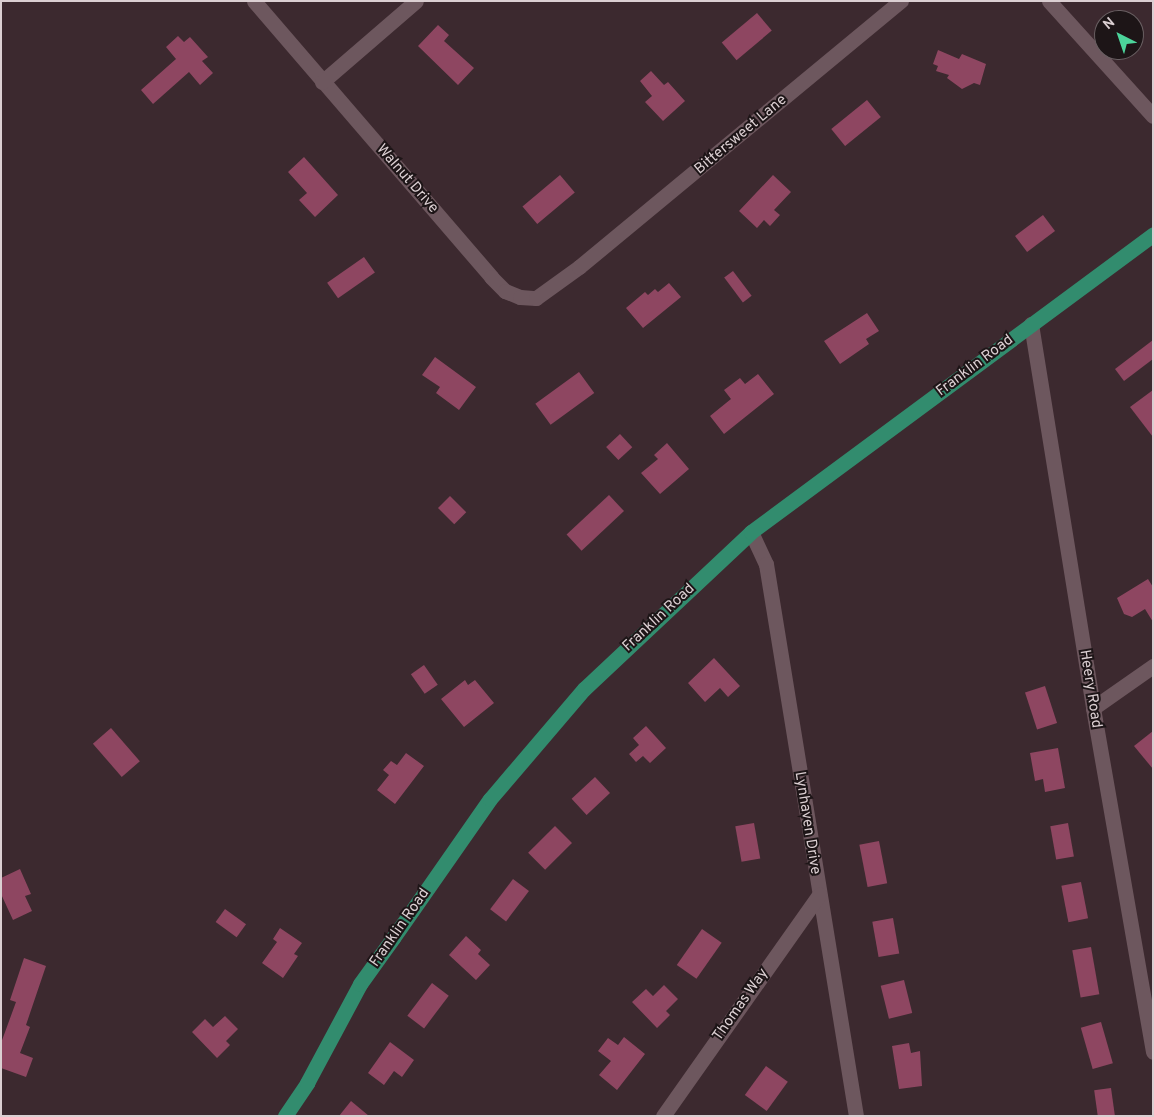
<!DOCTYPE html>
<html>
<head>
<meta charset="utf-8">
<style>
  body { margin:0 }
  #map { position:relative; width:1154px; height:1117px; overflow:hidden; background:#3c292f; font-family:Overpass,sans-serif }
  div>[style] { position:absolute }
  .building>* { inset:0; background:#8e4661; transform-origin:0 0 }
  .minor>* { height:15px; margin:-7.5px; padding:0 7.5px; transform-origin:7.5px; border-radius:7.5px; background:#6d575e }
  .major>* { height:15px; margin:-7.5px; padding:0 7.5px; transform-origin:7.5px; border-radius:7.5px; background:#328c6e }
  span { translate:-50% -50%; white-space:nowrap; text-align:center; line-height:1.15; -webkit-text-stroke:4px #1d1517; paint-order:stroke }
  .street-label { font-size:15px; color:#dbcfd2 }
  .frame { position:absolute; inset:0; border:2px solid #dbcfd2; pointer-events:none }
  .north { position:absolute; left:1094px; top:10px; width:50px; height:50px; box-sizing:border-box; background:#1d1517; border:1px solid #695f62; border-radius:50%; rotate:319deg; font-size:14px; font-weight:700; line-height:20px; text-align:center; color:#dbcfd2 }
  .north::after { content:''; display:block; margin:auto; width:18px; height:22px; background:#4cd49b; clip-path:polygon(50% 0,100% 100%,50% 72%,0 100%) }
</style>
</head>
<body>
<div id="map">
  <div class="building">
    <div style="left:757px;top:13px;width:23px;height:46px;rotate:50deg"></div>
    <div style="clip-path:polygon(438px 25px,449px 35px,444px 41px,474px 68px,458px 85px,418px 46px)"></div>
    <div style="clip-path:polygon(178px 36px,184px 42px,190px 37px,208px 57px,202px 61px,213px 73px,200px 85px,189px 72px,153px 104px,141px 90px,176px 59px,166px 47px)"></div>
    <div style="clip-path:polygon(938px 50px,959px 59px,962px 54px,986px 64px,980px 85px,974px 83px,962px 89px,947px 78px,949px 75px,936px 71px,938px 66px,933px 64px)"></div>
    <div style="clip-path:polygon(651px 71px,664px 85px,668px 82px,685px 101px,663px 121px,645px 102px,652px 96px,640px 81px)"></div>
    <div style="left:867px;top:100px;width:22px;height:46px;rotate:51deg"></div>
    <div style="clip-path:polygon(304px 157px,338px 195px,315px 217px,299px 200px,307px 193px,288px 172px)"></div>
    <div style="left:560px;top:175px;width:23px;height:49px;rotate:50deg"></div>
    <div style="clip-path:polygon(773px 175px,791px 192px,774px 210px,780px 215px,770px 226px,764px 220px,757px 228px,739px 211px)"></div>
    <div style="left:1043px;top:215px;width:20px;height:35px;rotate:53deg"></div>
    <div style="left:364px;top:257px;width:19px;height:45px;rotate:55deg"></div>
    <div style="left:733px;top:271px;width:31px;height:11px;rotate:53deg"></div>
    <div style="clip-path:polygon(669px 283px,681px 297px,643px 328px,626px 308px,645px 292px,648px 295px,655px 289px,658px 292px)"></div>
    <div style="clip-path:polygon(867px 313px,879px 331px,866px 339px,869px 344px,840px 364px,824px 341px)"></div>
    <div style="clip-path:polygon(1153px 340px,1153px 359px,1124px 381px,1115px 369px)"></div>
    <div style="clip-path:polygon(435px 357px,476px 387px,459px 410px,436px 393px,440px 387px,422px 375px)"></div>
    <div style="left:579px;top:372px;width:26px;height:54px;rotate:54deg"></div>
    <div style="clip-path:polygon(758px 374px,774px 394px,724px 434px,710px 416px,731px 399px,724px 390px,740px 378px,745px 384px)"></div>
    <div style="clip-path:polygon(1153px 390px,1153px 437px,1130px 407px)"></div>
    <div style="left:620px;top:434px;width:18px;height:19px;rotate:47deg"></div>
    <div style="clip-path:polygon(667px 443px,689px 469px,660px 494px,641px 473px,658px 459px,654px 455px)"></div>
    <div style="left:609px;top:495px;width:22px;height:58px;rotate:47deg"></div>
    <div style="left:450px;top:496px;width:23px;height:17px;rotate:45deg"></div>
    <div style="clip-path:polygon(1148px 579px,1153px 587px,1153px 622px,1145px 609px,1132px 617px,1124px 614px,1117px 598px)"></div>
    <div style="clip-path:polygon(714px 658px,740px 686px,728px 697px,720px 688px,705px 702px,688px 683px)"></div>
    <div style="left:424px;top:665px;width:24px;height:16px;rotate:55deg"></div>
    <div style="clip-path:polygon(465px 680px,468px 685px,475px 680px,494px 703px,464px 727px,441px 699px)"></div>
    <div style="left:1045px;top:686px;width:39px;height:21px;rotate:72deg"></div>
    <div style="clip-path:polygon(646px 726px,666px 748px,650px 763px,643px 756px,636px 762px,629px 754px,639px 745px,633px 738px)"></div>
    <div style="left:111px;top:728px;width:44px;height:24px;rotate:49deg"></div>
    <div style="clip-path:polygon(1153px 731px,1153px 769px,1134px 746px)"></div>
    <div style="clip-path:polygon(1058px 748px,1065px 788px,1045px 792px,1043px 779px,1035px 781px,1030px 753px)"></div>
    <div style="clip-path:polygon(406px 753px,424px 766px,395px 804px,377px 790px,389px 775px,383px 770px,391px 761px,397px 765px)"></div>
    <div style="left:595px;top:777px;width:22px;height:32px;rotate:47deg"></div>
    <div style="left:754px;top:823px;width:36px;height:19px;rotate:80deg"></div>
    <div style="left:1068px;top:823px;width:34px;height:18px;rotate:80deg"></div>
    <div style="left:555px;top:826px;width:24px;height:38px;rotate:45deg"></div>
    <div style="left:879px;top:841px;width:43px;height:20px;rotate:79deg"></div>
    <div style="clip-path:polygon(20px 869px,31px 894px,25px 896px,32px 911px,13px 920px,1px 894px,1px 878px)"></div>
    <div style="left:513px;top:879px;width:20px;height:38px;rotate:37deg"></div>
    <div style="left:1081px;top:882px;width:37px;height:20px;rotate:79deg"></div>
    <div style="left:225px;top:909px;width:26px;height:16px;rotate:36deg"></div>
    <div style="left:893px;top:918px;width:36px;height:21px;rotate:80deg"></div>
    <div style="clip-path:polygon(280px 928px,302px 943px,294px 954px,298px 956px,283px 978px,262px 963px,277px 942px,273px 939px)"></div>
    <div style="left:702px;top:929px;width:24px;height:44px;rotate:35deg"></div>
    <div style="clip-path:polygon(466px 936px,481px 950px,478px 954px,490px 965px,476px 980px,449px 955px)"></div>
    <div style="left:1091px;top:947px;width:48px;height:19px;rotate:80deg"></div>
    <div style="clip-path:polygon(24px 958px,46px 966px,26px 1025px,30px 1027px,20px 1053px,33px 1058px,26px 1077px,1px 1068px,1px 1043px,16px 1002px,10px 1000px)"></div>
    <div style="left:904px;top:980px;width:34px;height:24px;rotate:76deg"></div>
    <div style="left:432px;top:983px;width:21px;height:41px;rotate:37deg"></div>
    <div style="clip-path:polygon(664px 985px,678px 999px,666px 1011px,670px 1015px,657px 1028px,632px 1002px,646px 989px,653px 996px)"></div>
    <div style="clip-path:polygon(225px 1016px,238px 1029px,226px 1041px,230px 1045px,217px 1058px,192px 1032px,205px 1019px,213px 1027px)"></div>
    <div style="left:1101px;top:1022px;width:43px;height:21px;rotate:74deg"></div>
    <div style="clip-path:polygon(624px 1037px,645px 1054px,617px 1090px,599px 1075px,611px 1061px,598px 1051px,608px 1038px,618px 1045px)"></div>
    <div style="clip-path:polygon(390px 1042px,414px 1060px,402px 1077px,394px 1071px,384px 1085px,368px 1073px)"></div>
    <div style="clip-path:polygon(909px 1043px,911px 1053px,920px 1051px,922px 1086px,899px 1089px,892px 1046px)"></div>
    <div style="left:766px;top:1066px;width:27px;height:36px;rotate:36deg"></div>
    <div style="left:1111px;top:1088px;width:28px;height:17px;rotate:82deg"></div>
    <div style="clip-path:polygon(351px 1101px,369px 1116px,339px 1116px)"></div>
  </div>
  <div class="minor">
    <div style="left:254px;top:1px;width:364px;rotate:49.3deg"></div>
    <div style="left:491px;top:277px;width:20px;rotate:45deg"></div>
    <div style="left:505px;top:291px;width:16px;rotate:22deg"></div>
    <div style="left:520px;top:297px;width:16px;rotate:4deg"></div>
    <div style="left:536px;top:298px;width:53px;rotate:-35.8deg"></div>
    <div style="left:579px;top:267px;width:418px;rotate:-39.6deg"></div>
    <div style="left:1049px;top:1px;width:155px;rotate:47.9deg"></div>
    <div style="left:322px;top:82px;width:124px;rotate:-40.8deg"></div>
    <div style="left:1031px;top:324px;width:389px;rotate:80.8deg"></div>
    <div style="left:1093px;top:708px;width:349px;rotate:80.1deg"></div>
    <div style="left:751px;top:532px;width:35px;rotate:65deg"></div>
    <div style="left:766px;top:564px;width:559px;rotate:80.74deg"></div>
    <div style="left:1093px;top:708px;width:73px;rotate:-35deg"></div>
    <div style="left:663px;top:1116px;width:271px;rotate:-54.8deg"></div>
  </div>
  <div class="major">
    <div style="left:285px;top:1116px;width:40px;rotate:-56deg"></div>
    <div style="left:307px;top:1083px;width:112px;rotate:-61.8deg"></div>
    <div style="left:360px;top:984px;width:57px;rotate:-54.3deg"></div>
    <div style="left:393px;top:938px;width:169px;rotate:-55.1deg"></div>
    <div style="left:490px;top:799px;width:145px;rotate:-49.5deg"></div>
    <div style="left:584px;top:689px;width:229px;rotate:-43.2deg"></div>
    <div style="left:751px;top:532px;width:500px;rotate:-36.5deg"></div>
  </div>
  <div class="street-label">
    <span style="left:741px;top:135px;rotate:-40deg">Bittersweet Lane</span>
    <span style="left:407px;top:179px;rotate:49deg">Walnut Drive</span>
    <span style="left:975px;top:366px;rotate:-37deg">Franklin Road</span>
    <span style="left:659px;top:618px;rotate:-43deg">Franklin Road</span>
    <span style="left:1090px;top:689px;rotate:81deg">Heery Road</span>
    <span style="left:807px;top:823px;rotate:81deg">Lynhaven Drive</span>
    <span style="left:400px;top:928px;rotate:-55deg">Franklin Road</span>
    <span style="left:741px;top:1005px;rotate:-55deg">Thomas Way</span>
  </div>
  <div class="frame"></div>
  <div class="north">N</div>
</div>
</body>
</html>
